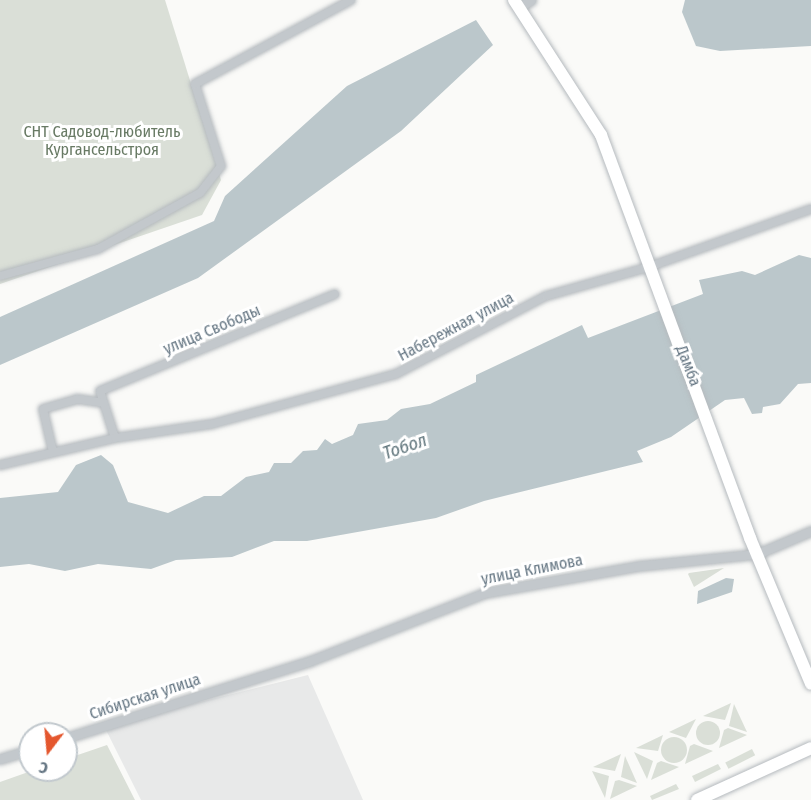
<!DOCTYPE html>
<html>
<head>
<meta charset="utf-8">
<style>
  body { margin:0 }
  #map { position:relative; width:811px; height:800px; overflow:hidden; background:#fafaf8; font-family:"Fira Sans Condensed",sans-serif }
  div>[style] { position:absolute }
  .built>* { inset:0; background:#e8e9e9 }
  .green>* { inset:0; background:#dadfd7; transform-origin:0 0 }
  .round { border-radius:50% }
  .water>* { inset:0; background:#bbc7cb }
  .roads { filter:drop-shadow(0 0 2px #b5babe) drop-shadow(0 0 2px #b5babe) }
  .minor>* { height:8px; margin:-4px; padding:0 4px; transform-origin:4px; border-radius:4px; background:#c3c8cc }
  .tertiary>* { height:9px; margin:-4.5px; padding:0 4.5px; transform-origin:4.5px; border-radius:4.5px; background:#c3c8cc }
  .primary>* { height:12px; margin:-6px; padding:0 6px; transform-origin:6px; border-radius:6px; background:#fff }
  span { translate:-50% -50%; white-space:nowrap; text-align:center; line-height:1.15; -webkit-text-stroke:6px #fff; paint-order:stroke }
  .park-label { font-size:16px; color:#687a64 }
  .street-label { font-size:16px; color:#657683 }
  .water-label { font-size:18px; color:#60757c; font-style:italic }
  .north { position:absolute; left:18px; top:722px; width:60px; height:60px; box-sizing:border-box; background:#fff; border:2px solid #c1c8cd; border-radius:50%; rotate:196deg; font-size:16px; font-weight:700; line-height:24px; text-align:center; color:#657683 }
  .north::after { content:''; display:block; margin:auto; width:21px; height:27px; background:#e4572e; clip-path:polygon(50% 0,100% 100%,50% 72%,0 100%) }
</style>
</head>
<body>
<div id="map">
  <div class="built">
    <div style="clip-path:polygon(308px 675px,363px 800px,141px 800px,104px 726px)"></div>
  </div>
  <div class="green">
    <div style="clip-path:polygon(0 0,165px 0,221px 180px,202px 215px,0 284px)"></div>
    <div style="clip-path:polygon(724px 568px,694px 587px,688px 574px,689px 573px)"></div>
    <div style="clip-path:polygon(731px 703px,725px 720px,703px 716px)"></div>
    <div style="clip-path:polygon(734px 704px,747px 732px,729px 726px)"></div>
    <div style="clip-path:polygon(696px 719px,686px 738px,669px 732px)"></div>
    <div class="round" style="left:696px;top:721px;width:24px;height:24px"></div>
    <div style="clip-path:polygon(728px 728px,747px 735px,719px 748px,724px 730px)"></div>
    <div style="clip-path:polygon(663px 735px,658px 751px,636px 748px)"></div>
    <div class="round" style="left:661px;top:737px;width:26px;height:26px"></div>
    <div style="clip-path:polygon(694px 744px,713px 751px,685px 764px,690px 746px)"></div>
    <div style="clip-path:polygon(107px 745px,135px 800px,0 800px,0 782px,34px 770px,66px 770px,66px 759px)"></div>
    <div style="left:752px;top:749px;width:7px;height:30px;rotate:63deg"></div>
    <div style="clip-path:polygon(634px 752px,653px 761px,647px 779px)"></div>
    <div style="clip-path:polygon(621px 754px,615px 771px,593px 767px)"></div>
    <div style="clip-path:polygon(625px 756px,637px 783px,621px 777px)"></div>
    <div style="clip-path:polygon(661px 761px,679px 767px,651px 780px,657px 763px)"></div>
    <div style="clip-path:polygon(718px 764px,721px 769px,695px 782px,692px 776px)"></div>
    <div style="clip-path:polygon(592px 771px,609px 776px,605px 798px)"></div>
    <div style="clip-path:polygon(619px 780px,637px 786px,610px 799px,615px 781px)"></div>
    <div style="clip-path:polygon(676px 784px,679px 789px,652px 800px,650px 796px)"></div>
  </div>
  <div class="water">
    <div style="clip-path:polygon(685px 0,811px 0,811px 46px,720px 51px,696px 46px,682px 12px)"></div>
    <div style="clip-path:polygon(476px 20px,493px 45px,401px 131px,198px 278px,0 365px,0 317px,214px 221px,225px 196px,347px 86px)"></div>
    <div style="clip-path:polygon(799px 255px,811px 258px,811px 383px,798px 384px,780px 404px,763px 407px,762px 413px,752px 414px,744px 398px,725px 400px,671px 437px,637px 451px,643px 462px,484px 501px,436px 518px,307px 541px,274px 541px,232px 557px,176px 560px,151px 569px,98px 564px,65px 571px,29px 564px,0 567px,0 498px,58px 492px,76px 465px,101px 455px,113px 465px,128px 502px,168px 513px,204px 496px,221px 496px,246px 477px,269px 472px,274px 463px,291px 463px,303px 451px,317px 450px,325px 439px,332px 444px,353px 435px,358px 424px,387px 420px,401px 409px,430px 404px,476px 382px,476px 375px,582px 325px,588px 338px,703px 294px,699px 280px,742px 271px,755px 275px)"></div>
    <div style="clip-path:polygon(726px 578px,734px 579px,732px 592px,697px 604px,698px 591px)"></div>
  </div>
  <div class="roads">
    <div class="minor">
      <div style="left:0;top:276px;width:102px;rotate:-15.4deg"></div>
      <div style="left:98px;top:249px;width:116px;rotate:-28.8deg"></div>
      <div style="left:200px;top:193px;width:34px;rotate:-52deg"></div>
      <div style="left:221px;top:166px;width:86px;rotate:-107.6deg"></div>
      <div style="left:195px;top:84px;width:177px;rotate:-28.3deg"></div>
      <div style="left:115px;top:438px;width:49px;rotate:-107.7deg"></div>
      <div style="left:100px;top:391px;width:254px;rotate:-22.4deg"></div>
      <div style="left:53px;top:452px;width:44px;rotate:-103.1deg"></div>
      <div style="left:43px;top:409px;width:35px;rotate:-16deg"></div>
      <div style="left:77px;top:399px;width:27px;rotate:8deg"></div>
      <div style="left:0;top:465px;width:118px;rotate:-13.2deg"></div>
      <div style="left:115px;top:438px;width:98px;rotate:-8.2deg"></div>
      <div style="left:212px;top:424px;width:191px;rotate:-15.2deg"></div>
      <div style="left:396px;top:374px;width:169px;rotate:-27.5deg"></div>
      <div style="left:546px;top:296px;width:107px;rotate:-15.7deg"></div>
      <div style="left:649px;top:267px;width:172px;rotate:-19.7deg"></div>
    </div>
    <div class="tertiary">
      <div style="left:519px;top:7px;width:14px;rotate:-30deg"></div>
      <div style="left:66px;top:738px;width:256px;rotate:-17.5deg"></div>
      <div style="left:310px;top:661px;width:187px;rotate:-21.3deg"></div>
      <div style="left:484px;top:593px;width:156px;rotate:-9.9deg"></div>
      <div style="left:638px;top:566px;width:120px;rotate:-5.8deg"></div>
      <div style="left:757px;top:554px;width:59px;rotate:-23.1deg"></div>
      <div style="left:0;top:759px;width:31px;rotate:-17deg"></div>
    </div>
    <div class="primary">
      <div style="left:514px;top:0;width:161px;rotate:57.2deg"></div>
      <div style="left:601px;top:135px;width:430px;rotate:69.7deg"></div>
      <div style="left:750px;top:538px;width:158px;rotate:67.3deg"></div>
      <div style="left:697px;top:800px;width:125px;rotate:-24.5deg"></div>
    </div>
  </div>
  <div class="park-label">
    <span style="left:102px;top:141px">СНТ Садовод-любитель<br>Кургансельстроя</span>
  </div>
  <div class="street-label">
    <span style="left:456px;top:327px;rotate:-28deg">Набережная улица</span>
    <span style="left:212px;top:330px;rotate:-23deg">улица Свободы</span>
    <span style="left:688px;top:366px;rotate:69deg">Дамба</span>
    <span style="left:532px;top:570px;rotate:-11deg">улица Климова</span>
    <span style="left:145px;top:697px;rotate:-18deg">Сибирская улица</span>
  </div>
  <div class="water-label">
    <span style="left:405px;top:447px;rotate:-19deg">Тобол</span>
  </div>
  <div class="north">С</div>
</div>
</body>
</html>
